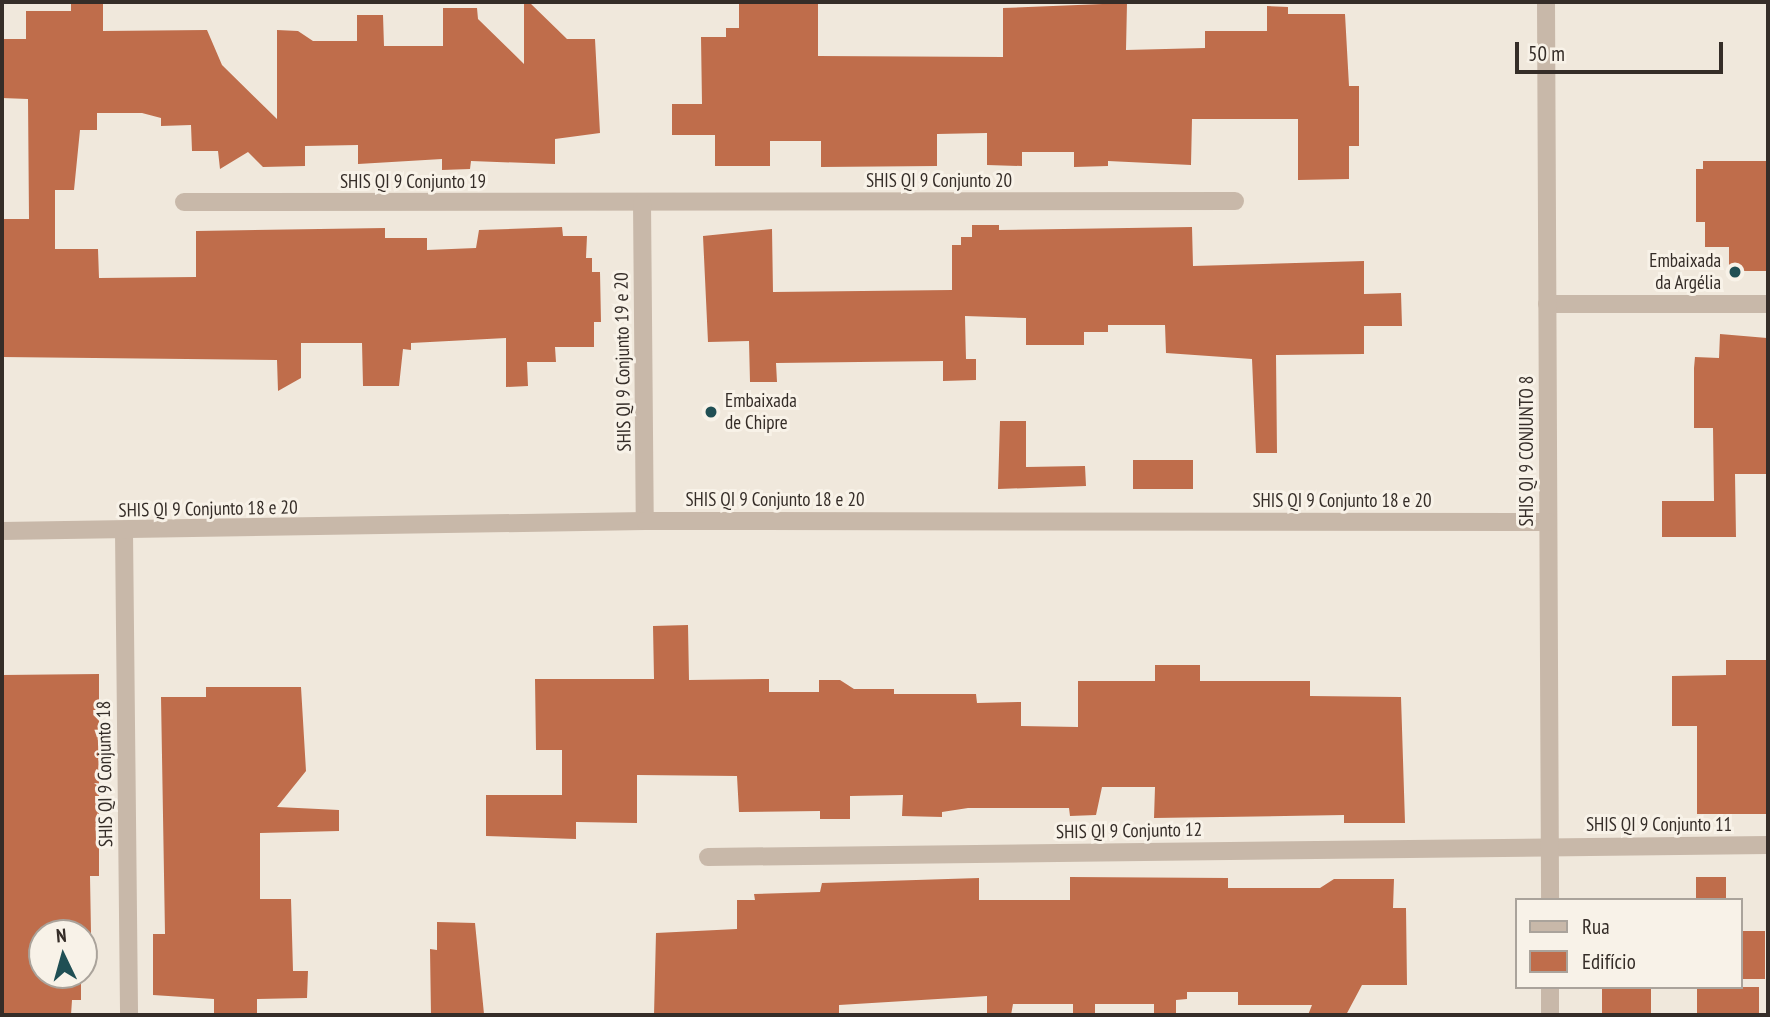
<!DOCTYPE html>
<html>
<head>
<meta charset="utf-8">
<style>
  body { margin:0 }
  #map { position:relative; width:1770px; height:1017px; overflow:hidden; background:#f0e8dc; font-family:"PT Sans Narrow",sans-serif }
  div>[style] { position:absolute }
  .building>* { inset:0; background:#bf6d4b; transform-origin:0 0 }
  .minor>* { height:18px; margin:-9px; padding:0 9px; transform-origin:9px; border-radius:9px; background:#c8b8a9 }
  .tertiary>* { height:18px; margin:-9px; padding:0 9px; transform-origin:9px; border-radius:9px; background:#c8b8a9 }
  .dots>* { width:19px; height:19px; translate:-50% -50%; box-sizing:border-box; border:4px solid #f8f2e8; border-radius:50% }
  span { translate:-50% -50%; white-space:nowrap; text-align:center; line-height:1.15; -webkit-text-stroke:6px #f8f2e8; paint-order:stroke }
  .street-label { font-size:19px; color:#352d28 }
  .poi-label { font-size:19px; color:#352d28 }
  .right { translate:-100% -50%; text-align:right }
  .left { translate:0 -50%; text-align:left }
  .frame { position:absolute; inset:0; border:4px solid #352d28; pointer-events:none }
  .legend { position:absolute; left:1515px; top:898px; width:228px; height:91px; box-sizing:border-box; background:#f8f2e8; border:2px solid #aaa39b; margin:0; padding:9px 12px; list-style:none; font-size:21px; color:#352d28 }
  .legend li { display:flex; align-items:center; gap:14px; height:35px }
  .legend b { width:35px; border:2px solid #aaa39b }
  .north { position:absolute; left:28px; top:919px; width:70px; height:70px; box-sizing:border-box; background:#f8f2e8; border:2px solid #aaa39b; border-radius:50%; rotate:355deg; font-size:19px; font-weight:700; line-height:28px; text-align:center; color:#352d28 }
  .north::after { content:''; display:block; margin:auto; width:24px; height:32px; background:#204f54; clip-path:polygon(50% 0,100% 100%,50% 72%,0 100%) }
  .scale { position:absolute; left:1515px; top:42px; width:208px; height:32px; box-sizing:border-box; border:4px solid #352d28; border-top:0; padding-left:9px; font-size:21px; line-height:24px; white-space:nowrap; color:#352d28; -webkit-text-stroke:5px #f8f2e8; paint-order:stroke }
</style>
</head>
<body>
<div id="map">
  <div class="building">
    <div style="clip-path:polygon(71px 2px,103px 2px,103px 31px,207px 30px,222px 65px,277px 119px,277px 30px,298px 31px,313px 41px,357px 41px,357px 15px,383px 15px,384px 46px,443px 46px,443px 8px,477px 8px,478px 19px,524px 64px,524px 2px,529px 2px,567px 39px,595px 39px,600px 133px,555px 139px,555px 164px,471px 161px,470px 169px,442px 170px,442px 159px,358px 164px,358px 145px,305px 146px,305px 166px,263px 167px,248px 152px,220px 169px,218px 151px,192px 151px,191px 125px,161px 126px,161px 118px,142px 113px,97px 113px,97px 130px,80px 130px,74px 190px,55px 190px,55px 249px,98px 249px,99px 278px,196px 277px,196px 231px,385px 228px,385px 238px,427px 238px,427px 250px,476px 248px,479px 230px,562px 227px,563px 236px,587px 236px,586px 258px,592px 258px,592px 272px,600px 272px,601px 322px,594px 322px,594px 347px,555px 347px,556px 362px,527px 362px,528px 386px,506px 387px,506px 338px,411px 343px,411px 350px,403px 349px,399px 386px,363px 386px,362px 343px,301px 343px,301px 378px,278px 391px,277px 360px,2px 357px,2px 219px,29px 219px,28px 99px,2px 98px,2px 39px,26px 39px,26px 11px,71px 11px)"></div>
    <div style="clip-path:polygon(739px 2px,818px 2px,818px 56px,1003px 57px,1003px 8px,1127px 3px,1126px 50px,1205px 48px,1205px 31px,1267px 31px,1267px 6px,1288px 7px,1288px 14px,1345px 14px,1349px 86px,1359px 86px,1359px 146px,1349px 146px,1349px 179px,1298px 180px,1298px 119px,1192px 119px,1191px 165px,1108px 161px,1108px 166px,1074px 167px,1074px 152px,1022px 152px,1022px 166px,987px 165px,987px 133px,937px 134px,937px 166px,821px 167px,821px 141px,770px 141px,770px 166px,715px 166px,715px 135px,672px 135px,672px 104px,702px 104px,701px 37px,726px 37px,726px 28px,739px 28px)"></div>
    <div style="clip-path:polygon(1703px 161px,1768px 161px,1768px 271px,1729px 271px,1729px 247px,1705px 247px,1705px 222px,1696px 222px,1696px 169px,1703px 169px)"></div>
    <div style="clip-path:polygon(972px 225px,999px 225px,999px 230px,1192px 227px,1193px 266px,1364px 261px,1364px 294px,1401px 293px,1402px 326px,1364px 326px,1364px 354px,1276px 355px,1277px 453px,1256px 453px,1252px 359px,1166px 353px,1165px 325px,1108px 325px,1108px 332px,1084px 332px,1084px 345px,1026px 345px,1026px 318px,965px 316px,966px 359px,976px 359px,976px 380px,943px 381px,943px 361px,776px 363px,777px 382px,750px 382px,749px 341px,708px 342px,703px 236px,772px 229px,773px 292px,952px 290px,952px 245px,961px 245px,961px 237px,972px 237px)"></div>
    <div style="clip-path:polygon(1720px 334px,1767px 338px,1768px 474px,1735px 474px,1736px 537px,1662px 537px,1662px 501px,1714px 501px,1713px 428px,1694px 428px,1694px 368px,1695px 357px,1719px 358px)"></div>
    <div style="clip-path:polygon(1000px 421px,1026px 421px,1026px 467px,1085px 466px,1086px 486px,998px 489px)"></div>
    <div style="left:1133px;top:460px;width:60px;height:29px"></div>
    <div style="clip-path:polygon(688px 625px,689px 680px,769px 679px,769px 692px,819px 692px,819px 680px,840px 680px,854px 689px,894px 689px,894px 694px,976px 694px,977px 703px,1021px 702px,1021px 726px,1078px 727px,1078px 681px,1155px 681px,1155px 665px,1200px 665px,1200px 681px,1310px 681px,1310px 696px,1401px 697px,1405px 823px,1344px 823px,1344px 815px,1154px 818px,1155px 787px,1102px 787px,1096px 815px,1070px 816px,1069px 808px,968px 808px,942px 812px,942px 817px,902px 816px,903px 795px,850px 796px,850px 819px,820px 819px,820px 811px,739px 812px,737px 776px,637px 775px,637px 823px,576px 822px,576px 839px,486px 836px,486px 795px,562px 795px,562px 750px,536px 750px,535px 679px,654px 679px,653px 626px)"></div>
    <div style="clip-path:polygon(1726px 660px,1768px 660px,1768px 814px,1697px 814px,1697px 726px,1672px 726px,1672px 676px,1726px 675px)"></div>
    <div style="clip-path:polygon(99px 674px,99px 876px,90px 876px,91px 933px,42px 933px,42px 975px,81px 975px,81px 1000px,72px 1000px,71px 1015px,2px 1015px,2px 675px)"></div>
    <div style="clip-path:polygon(206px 687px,301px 687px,306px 771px,277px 807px,339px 810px,339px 831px,260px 833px,260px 899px,291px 899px,293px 971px,308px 971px,307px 998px,257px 999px,257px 1015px,214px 1015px,214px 999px,153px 995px,153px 934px,165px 934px,161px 697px,206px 697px)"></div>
    <div style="clip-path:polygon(1070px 877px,1228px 878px,1228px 888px,1320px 888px,1334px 879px,1394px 879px,1393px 908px,1406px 908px,1407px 985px,1362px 985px,1346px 1015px,1308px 1015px,1312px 1005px,1238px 1005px,1238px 992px,1187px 992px,1187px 999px,1176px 1000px,1176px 1015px,1154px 1015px,1154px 1004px,1095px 1004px,1095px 1015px,1073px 1015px,1073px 1004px,1013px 1004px,1011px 1015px,987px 1015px,987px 996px,839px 1005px,839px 1015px,654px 1015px,656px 933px,737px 929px,737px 900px,755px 900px,754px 894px,820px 892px,822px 883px,979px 878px,979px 900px,1070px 900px)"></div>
    <div style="left:1726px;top:877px;width:23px;height:30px;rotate:90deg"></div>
    <div style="clip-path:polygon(437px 922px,475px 923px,484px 1014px,431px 1015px,430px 949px,437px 950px)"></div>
    <div style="left:1740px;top:931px;width:25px;height:48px"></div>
    <div style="left:1602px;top:987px;width:49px;height:28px"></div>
    <div style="left:1697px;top:987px;width:62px;height:26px"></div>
  </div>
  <div class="minor">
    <div style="left:184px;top:202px;width:1051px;rotate:-0.05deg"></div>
    <div style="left:642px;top:203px;width:318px;rotate:89.5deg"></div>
    <div style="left:1547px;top:304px;width:221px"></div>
    <div style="left:124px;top:532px;width:483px;rotate:89.4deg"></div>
    <div style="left:708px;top:857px;width:1060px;rotate:-0.65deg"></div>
  </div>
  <div class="tertiary">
    <div style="left:1546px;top:2px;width:898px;rotate:89.74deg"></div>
    <div style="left:2px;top:531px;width:643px;rotate:-0.89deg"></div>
    <div style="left:645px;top:521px;width:903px;rotate:0.06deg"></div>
    <div style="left:1550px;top:987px;width:28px;rotate:90deg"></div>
  </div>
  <div class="dots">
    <div style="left:1735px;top:272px;background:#204f54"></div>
    <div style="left:711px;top:412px;background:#204f54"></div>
  </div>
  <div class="street-label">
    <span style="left:939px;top:181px">SHIS QI 9 Conjunto 20</span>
    <span style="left:413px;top:182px">SHIS QI 9 Conjunto 19</span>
    <span style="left:623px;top:362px;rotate:-91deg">SHIS QI 9 Conjunto 19 e 20</span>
    <span style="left:1527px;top:451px;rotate:-90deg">SHIS QI 9 CONJUNTO 8</span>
    <span style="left:775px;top:500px">SHIS QI 9 Conjunto 18 e 20</span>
    <span style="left:1342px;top:501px">SHIS QI 9 Conjunto 18 e 20</span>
    <span style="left:208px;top:509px;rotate:-1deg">SHIS QI 9 Conjunto 18 e 20</span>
    <span style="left:105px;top:774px;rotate:-91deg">SHIS QI 9 Conjunto 18</span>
    <span style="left:1659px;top:825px">SHIS QI 9 Conjunto 11</span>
    <span style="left:1129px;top:831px;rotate:-1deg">SHIS QI 9 Conjunto 12</span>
  </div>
  <div class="poi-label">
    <span class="right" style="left:1721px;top:272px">Embaixada<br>da Argélia</span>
    <span class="left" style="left:725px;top:412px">Embaixada<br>de Chipre</span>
  </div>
  <div class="frame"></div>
  <ul class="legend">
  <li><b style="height:9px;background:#c8b8a9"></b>Rua</li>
  <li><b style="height:19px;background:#bf6d4b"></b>Edifício</li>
  </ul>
  <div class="north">N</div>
  <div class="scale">50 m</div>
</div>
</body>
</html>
